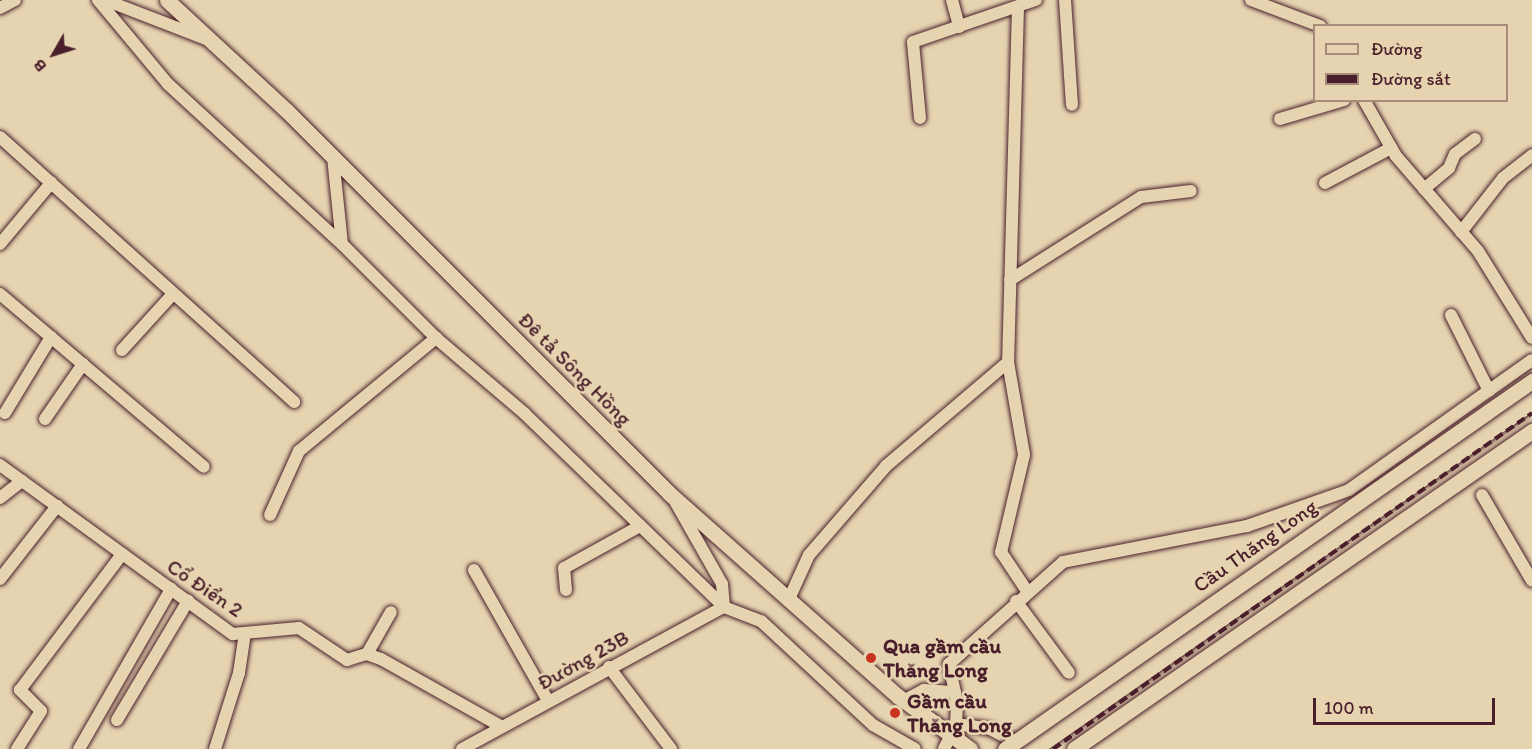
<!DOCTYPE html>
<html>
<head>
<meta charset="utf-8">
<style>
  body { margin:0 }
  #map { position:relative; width:1532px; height:749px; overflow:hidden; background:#e6d4b1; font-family:Itim,sans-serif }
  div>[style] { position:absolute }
  .roads { filter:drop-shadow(0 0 2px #4a1f2b) drop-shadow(0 0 2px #4a1f2b) }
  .minor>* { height:12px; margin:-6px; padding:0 6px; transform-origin:6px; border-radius:6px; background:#e6d4b1 }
  .major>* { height:15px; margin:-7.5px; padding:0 7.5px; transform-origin:7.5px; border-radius:7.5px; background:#e6d4b1 }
  .highway>* { height:18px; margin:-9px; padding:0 9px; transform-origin:9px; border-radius:9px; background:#e6d4b1 }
  .rail>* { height:4px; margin-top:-2px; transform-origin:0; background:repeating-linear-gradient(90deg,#4a1f2b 0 9px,transparent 0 13.5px) }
  .bridges { filter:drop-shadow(0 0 2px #4a1f2b) drop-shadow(0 0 2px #4a1f2b) }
  .major-bridge>* { height:15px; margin:-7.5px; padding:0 7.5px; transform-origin:7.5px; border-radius:7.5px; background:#e6d4b1 }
  .dots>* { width:16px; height:16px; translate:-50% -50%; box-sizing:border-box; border:3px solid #e6d4b1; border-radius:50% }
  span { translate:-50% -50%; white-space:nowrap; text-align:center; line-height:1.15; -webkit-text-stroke:5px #e6d4b1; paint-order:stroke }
  .street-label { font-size:21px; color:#4a1f2b }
  .poi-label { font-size:21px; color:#4a1f2b; font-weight:700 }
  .left { translate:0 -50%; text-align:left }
  .legend { position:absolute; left:1313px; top:24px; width:195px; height:78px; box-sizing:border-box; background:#e6d4b1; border:2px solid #a88c7b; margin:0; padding:8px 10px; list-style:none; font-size:18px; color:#4a1f2b }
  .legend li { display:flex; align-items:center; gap:12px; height:30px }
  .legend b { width:30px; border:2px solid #a88c7b }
  .north { position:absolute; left:24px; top:24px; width:60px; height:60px; -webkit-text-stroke:4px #e6d4b1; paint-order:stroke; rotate:231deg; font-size:16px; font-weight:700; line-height:24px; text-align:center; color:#4a1f2b }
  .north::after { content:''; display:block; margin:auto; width:21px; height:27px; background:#4a1f2b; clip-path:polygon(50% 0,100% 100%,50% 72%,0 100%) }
  .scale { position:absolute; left:1313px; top:698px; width:182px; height:27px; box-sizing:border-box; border:3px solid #4a1f2b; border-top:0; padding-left:8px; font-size:18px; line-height:21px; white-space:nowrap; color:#4a1f2b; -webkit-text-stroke:4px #e6d4b1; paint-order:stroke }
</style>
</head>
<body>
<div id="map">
  <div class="roads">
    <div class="minor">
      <div style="left:98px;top:0;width:109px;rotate:50.2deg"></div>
      <div style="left:168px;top:84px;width:236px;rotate:42.6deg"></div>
      <div style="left:342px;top:244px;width:133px;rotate:45deg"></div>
      <div style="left:436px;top:338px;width:116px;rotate:40.4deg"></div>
      <div style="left:524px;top:413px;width:279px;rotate:44.1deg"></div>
      <div style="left:724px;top:607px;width:40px;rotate:21deg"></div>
      <div style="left:761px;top:621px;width:153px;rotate:42.9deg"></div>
      <div style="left:873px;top:725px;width:48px;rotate:29.7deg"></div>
      <div style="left:105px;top:0;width:108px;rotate:21.1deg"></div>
      <div style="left:952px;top:0;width:28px;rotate:75deg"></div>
      <div style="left:1065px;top:0;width:105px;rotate:86.2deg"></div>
      <div style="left:1251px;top:0;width:74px;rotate:20.6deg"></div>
      <div style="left:1018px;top:7px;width:355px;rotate:91.6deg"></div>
      <div style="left:1008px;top:362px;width:94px;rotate:80.2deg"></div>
      <div style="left:1024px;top:455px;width:100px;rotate:103.3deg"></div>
      <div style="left:1001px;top:552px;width:47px;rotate:56.3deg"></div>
      <div style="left:0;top:8px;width:17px;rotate:-28deg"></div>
      <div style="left:1364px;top:100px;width:64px;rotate:60.3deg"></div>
      <div style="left:1396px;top:156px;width:125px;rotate:49.2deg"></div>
      <div style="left:1478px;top:251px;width:102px;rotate:58.2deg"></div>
      <div style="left:920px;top:118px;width:76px;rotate:-95.3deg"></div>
      <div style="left:913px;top:42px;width:130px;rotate:-18.9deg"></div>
      <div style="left:1280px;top:119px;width:67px;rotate:-16.5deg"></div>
      <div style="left:0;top:137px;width:396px;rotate:42deg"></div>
      <div style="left:333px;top:157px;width:87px;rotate:84.1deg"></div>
      <div style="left:1325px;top:183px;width:75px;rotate:-27.9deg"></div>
      <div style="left:1424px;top:189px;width:33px;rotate:-40deg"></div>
      <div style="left:1449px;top:168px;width:15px;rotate:-67deg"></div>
      <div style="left:1455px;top:154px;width:25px;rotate:-37deg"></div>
      <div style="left:1461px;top:232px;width:68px;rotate:-52.1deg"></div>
      <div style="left:1503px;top:178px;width:37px;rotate:-38deg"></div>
      <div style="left:0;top:244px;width:80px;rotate:-50.1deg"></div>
      <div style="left:1010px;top:280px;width:155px;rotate:-32.4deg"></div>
      <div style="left:1141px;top:197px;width:50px;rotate:-6.8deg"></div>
      <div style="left:0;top:294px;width:267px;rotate:40.3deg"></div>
      <div style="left:1451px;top:315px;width:85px;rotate:63.4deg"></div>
      <div style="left:122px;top:350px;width:76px;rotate:-47.7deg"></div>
      <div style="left:5px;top:413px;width:89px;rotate:-58.8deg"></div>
      <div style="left:45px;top:419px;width:67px;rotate:-55.4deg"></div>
      <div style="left:0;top:465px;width:288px;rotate:36deg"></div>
      <div style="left:233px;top:634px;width:66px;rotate:-5.2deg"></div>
      <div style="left:299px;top:628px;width:58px;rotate:33.7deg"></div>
      <div style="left:347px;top:660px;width:21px;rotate:-17deg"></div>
      <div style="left:367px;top:654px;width:15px;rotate:20deg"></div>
      <div style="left:381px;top:659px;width:139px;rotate:29.3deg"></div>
      <div style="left:1482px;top:495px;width:99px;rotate:59.8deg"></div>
      <div style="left:0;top:498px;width:28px;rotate:-38deg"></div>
      <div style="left:676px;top:503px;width:93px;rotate:60.4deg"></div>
      <div style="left:722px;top:584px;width:23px;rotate:85deg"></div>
      <div style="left:270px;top:515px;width:70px;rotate:-65.6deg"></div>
      <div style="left:299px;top:451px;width:178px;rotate:-39.5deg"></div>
      <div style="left:474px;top:570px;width:150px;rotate:60.5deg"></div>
      <div style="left:0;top:579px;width:93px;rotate:-52deg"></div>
      <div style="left:566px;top:590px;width:22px;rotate:-95deg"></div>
      <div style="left:564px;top:568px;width:87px;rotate:-28.9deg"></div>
      <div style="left:789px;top:599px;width:48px;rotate:-65.6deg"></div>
      <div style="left:809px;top:555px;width:118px;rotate:-49.1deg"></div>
      <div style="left:886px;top:466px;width:160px;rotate:-40.4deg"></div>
      <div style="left:1016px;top:601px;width:89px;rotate:53.6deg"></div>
      <div style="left:367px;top:654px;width:48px;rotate:-60.3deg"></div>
      <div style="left:609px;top:667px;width:103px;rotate:52.9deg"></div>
      <div style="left:903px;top:701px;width:24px;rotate:-28deg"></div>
      <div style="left:924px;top:690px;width:31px;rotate:4deg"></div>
      <div style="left:117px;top:720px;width:139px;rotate:-59.2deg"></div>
      <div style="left:956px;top:724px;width:34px;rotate:8deg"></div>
      <div style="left:990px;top:729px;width:43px;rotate:27.8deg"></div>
      <div style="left:17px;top:749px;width:45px;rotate:-57.7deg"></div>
      <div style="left:41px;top:711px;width:30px;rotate:-135deg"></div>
      <div style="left:20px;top:690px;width:170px;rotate:-53.1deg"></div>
      <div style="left:79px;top:749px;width:185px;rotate:-60.1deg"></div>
      <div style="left:215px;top:749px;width:80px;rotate:-72.5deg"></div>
      <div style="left:239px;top:673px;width:40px;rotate:-81.5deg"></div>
      <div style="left:462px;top:749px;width:298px;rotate:-28.5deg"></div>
      <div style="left:944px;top:749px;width:28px;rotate:-64deg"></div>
      <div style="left:956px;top:724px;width:22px;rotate:-87deg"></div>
      <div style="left:957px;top:702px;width:39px;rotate:-102deg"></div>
      <div style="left:949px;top:664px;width:153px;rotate:-41.8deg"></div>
      <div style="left:1063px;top:562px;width:187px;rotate:-11.1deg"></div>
      <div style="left:1247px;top:526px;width:108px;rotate:-19.4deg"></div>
      <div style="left:1349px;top:490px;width:224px;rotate:-35.4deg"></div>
    </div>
    <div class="major">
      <div style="left:167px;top:0;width:163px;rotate:42.8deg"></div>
      <div style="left:287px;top:111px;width:542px;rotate:45deg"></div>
      <div style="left:670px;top:494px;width:306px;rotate:41.6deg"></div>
      <div style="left:899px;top:697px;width:88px;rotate:36.2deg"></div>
      <div style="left:1074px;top:749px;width:558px;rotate:-34.77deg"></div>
    </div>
    <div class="highway">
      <div style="left:1033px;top:749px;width:608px;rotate:-34.89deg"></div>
    </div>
  </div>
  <div class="rail">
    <div style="left:1053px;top:749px;width:585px;rotate:-35.05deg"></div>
  </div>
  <div class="bridges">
    <div class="major-bridge">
      <div style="left:1005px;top:749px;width:643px;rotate:-34.93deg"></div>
    </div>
  </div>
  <div class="dots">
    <div style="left:871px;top:658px;background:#c8321e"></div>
    <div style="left:895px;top:713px;background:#c8321e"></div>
  </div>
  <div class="street-label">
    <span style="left:575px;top:369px;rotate:45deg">Đê tả Sông Hồng</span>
    <span style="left:1255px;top:546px;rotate:-35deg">Cầu Thăng Long</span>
    <span style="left:205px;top:588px;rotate:34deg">Cổ Điển 2</span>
    <span style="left:583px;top:660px;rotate:-29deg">Đường 23B</span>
  </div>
  <div class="poi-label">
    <span class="left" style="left:883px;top:658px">Qua gầm cầu<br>Thăng Long</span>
    <span class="left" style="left:907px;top:713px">Gầm cầu<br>Thăng Long</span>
  </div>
  <ul class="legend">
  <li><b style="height:8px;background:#e6d4b1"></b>Đường</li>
  <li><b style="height:8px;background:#4a1f2b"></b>Đường sắt</li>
  </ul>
  <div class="north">B</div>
  <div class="scale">100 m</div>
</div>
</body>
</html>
